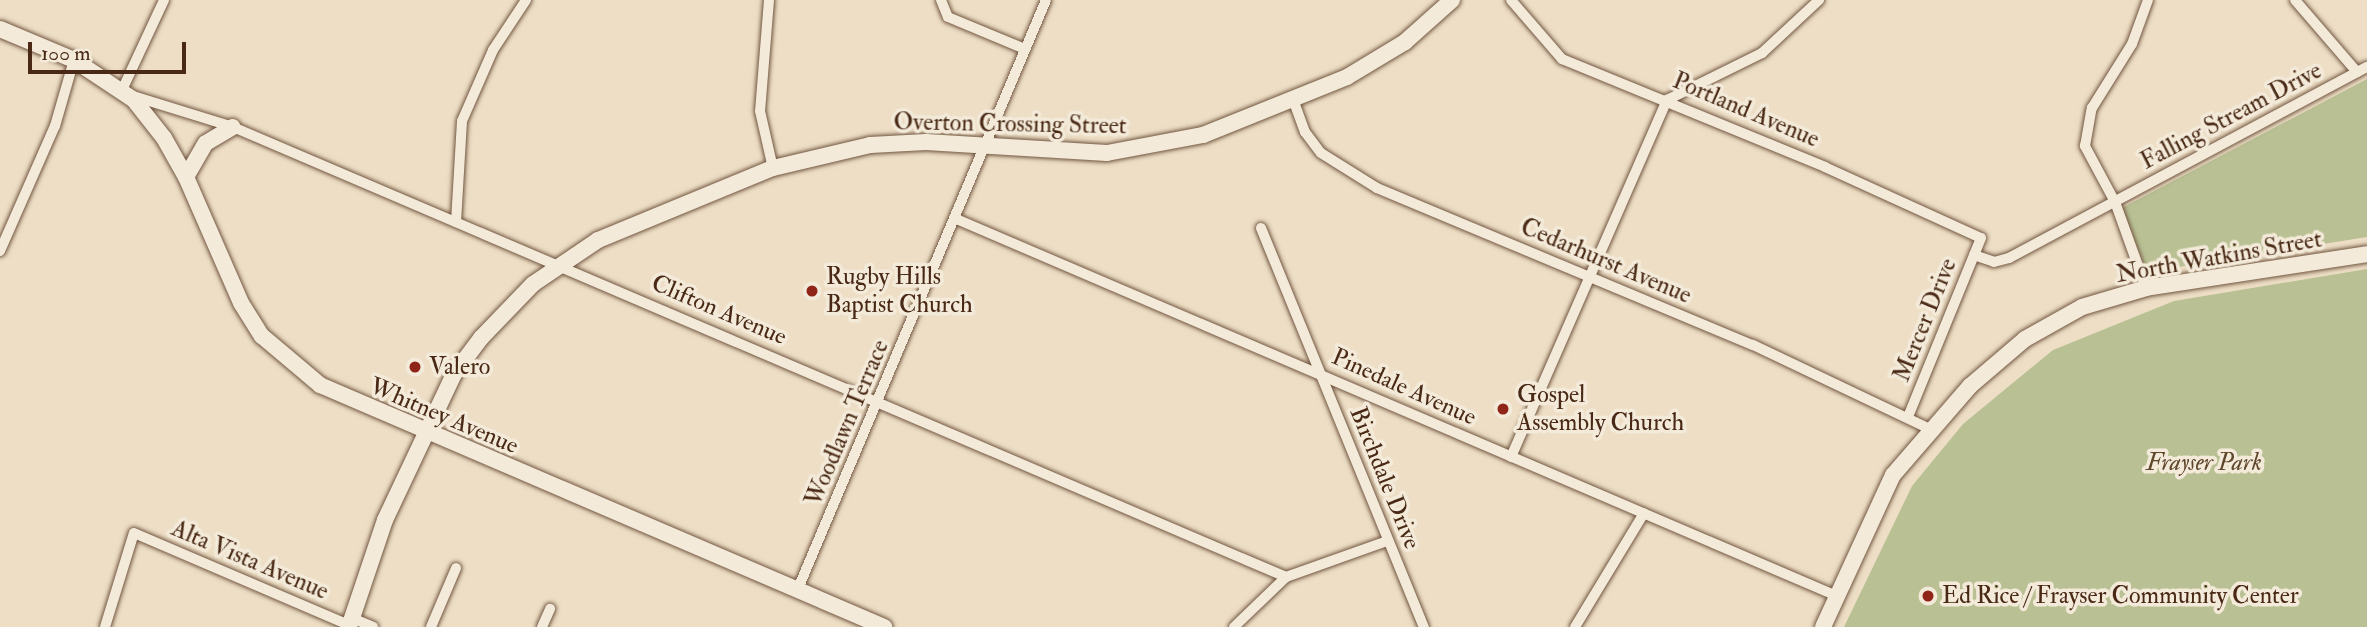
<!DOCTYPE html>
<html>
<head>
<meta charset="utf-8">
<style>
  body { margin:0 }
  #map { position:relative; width:2367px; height:627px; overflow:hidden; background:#eddec5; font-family:"IM FELL Double Pica",serif }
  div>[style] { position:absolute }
  .green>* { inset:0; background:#b9c194 }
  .roads { filter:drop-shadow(0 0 2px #725641) drop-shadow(0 0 2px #725641) }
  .street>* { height:10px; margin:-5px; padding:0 5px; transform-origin:5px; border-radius:5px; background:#f3ead9 }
  .secondary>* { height:16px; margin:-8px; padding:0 8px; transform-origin:8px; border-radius:8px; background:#f3ead9 }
  .dots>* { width:19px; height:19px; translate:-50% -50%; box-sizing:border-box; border:4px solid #f3ead9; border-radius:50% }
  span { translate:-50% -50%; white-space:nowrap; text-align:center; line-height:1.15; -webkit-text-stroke:7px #f3ead9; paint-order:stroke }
  .street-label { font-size:24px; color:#492915 }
  .poi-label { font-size:24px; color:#492915 }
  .left { translate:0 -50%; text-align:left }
  .park-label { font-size:24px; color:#5f472e; font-style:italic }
  .scale { position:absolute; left:28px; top:42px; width:158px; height:32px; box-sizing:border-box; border:4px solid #492915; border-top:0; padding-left:9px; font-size:21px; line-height:24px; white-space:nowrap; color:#492915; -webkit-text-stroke:5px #f3ead9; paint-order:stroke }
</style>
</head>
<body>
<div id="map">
  <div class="green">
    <div style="clip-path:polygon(2367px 79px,2367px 237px,2147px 272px,2122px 208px)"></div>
    <div style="clip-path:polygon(2367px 269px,2367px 627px,1844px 627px,1912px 486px,1963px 424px,2053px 350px,2174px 301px)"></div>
  </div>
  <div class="roads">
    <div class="street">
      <div style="left:769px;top:0;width:111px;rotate:94.6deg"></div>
      <div style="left:760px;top:111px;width:58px;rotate:77.2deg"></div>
      <div style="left:941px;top:0;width:18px;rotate:68deg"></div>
      <div style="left:948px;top:17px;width:83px;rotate:22.6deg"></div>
      <div style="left:1511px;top:0;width:78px;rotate:49.2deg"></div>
      <div style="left:1562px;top:59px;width:284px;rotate:22.3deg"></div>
      <div style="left:1825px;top:167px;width:171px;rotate:24.5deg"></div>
      <div style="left:1981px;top:238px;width:193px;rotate:112.2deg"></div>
      <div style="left:2295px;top:0;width:95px;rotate:49.3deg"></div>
      <div style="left:123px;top:88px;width:97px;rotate:-65deg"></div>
      <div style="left:133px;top:96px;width:105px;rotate:17.2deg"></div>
      <div style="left:233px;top:127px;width:1145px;rotate:23.14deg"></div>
      <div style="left:1294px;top:102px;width:32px;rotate:70deg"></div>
      <div style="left:1305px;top:132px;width:26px;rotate:53deg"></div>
      <div style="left:1321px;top:153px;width:66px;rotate:32deg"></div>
      <div style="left:1377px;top:188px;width:407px;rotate:22.7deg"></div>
      <div style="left:1753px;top:345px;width:196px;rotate:25.4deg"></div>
      <div style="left:954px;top:218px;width:961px;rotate:23.18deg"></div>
      <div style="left:456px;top:222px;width:101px;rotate:-86.6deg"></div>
      <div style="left:462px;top:121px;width:77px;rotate:-66.4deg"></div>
      <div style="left:493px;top:50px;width:60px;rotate:-56.6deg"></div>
      <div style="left:1261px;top:228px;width:431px;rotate:67.8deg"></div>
      <div style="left:0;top:251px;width:137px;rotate:-66.3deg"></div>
      <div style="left:55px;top:126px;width:69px;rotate:-73.9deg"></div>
      <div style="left:1974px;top:255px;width:21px;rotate:19deg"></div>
      <div style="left:1994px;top:262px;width:16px;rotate:-15deg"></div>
      <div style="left:2009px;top:258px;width:406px;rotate:-28.1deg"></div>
      <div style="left:2146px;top:288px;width:91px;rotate:-109.8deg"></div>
      <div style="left:2115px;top:202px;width:64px;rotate:-118.2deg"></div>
      <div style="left:2085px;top:146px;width:39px;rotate:-80deg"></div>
      <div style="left:2092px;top:108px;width:75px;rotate:-58deg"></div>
      <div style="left:2132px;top:44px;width:47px;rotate:-70deg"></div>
      <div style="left:1511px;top:457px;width:390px;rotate:-66.4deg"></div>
      <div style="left:1667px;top:100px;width:106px;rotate:-26.3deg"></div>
      <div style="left:1762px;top:53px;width:78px;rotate:-42.9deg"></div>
      <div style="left:797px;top:591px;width:641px;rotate:-67.15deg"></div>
      <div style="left:352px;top:618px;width:23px;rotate:23deg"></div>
      <div style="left:105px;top:627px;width:98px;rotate:-72.9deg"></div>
      <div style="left:134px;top:533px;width:234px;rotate:23.2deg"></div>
      <div style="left:431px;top:627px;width:64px;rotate:-67deg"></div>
      <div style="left:542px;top:627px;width:20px;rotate:-66deg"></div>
      <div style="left:1234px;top:627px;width:72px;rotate:-43.9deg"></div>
      <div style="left:1286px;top:577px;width:107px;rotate:-19.6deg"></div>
      <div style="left:1575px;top:627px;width:133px;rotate:-58.8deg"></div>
    </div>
    <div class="secondary">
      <div style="left:0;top:29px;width:80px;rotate:22.7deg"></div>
      <div style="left:74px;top:60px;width:72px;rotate:33.7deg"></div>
      <div style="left:134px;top:100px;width:48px;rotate:51.7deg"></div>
      <div style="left:164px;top:138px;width:45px;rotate:60.6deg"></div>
      <div style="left:186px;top:177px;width:137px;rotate:66.4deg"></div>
      <div style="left:241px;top:303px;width:39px;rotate:58deg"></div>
      <div style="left:262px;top:336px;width:76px;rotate:40.2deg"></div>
      <div style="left:320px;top:385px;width:614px;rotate:23.22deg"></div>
      <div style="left:186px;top:177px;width:39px;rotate:-60deg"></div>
      <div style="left:206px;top:143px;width:31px;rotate:-31deg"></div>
      <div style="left:349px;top:627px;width:113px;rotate:-71.4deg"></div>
      <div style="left:385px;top:520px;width:161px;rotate:-64.7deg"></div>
      <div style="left:454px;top:374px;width:45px;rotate:-53.1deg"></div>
      <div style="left:481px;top:338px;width:75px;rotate:-46.1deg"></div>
      <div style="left:533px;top:284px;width:78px;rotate:-34.1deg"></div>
      <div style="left:598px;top:240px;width:189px;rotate:-22.4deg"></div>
      <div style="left:773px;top:168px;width:100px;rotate:-13.3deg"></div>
      <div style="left:870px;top:145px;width:56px;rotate:-3.1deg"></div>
      <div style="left:926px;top:142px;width:181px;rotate:3.5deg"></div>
      <div style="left:1107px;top:153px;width:98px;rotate:-10.6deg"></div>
      <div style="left:1203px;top:135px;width:155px;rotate:-21.9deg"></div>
      <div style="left:1347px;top:77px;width:68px;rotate:-31.1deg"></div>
      <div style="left:1405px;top:42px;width:63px;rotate:-41.8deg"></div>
      <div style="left:1823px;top:627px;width:167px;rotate:-65.3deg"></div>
      <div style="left:1893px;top:475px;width:118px;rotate:-49.1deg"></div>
      <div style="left:1970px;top:386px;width:72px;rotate:-40.5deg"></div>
      <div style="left:2025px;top:339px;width:65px;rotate:-29.3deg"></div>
      <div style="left:2082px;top:307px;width:67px;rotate:-16.5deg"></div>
      <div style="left:2146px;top:288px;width:224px;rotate:-8.7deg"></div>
    </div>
  </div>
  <div class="dots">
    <div style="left:812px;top:291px;background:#8f2418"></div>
    <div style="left:415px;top:367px;background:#8f2418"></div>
    <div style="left:1503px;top:409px;background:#8f2418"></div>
    <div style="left:1928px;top:596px;background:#8f2418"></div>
  </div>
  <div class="street-label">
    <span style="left:1746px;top:110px;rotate:23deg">Portland Avenue</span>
    <span style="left:2231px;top:116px;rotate:-28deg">Falling Stream Drive</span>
    <span style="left:1010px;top:124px;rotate:1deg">Overton Crossing Street</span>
    <span style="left:2219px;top:257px;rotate:-10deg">North Watkins Street</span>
    <span style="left:1606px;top:261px;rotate:23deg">Cedarhurst Avenue</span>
    <span style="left:719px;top:310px;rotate:23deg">Clifton Avenue</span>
    <span style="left:1925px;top:320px;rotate:-68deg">Mercer Drive</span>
    <span style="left:1404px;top:387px;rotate:24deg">Pinedale Avenue</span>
    <span style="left:444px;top:416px;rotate:23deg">Whitney Avenue</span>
    <span style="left:847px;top:423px;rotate:-67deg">Woodlawn Terrace</span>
    <span style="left:1385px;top:478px;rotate:68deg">Birchdale Drive</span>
    <span style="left:250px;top:560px;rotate:23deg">Alta Vista Avenue</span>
  </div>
  <div class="poi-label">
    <span class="left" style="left:826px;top:291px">Rugby Hills<br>Baptist Church</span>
    <span class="left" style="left:429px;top:367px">Valero</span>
    <span class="left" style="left:1517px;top:409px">Gospel<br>Assembly Church</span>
    <span class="left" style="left:1942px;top:596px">Ed Rice / Frayser Community Center</span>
  </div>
  <div class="park-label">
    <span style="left:2204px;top:463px">Frayser Park</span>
  </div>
  <div class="scale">100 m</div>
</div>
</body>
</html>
